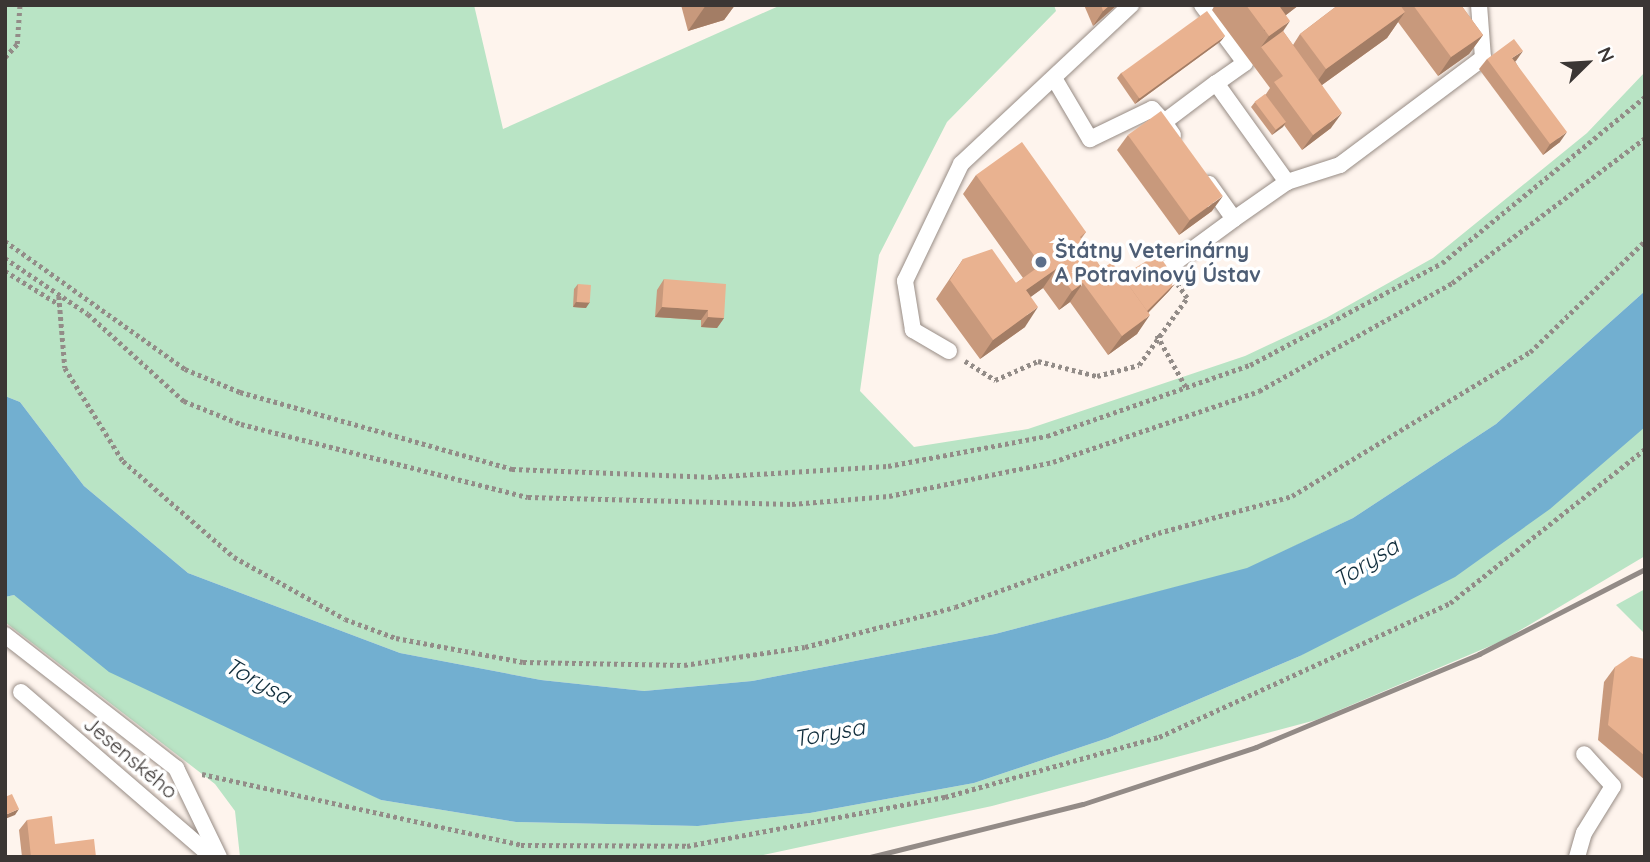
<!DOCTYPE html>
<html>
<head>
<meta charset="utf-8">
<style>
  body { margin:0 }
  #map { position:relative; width:1650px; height:862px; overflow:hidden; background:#fef4ed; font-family:Quicksand,sans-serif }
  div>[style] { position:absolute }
  .green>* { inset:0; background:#b9e4c5 }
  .water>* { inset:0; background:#72afd0 }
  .path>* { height:4.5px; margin-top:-2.25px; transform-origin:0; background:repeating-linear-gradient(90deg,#938c88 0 3.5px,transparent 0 7px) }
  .roads { filter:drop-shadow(0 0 2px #978c85) drop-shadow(0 0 2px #978c85) }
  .lane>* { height:16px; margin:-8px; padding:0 8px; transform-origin:8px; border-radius:8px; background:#fff }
  .rail>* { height:5px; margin:-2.5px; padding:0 2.5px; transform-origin:2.5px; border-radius:2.5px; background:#938b87 }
  .wall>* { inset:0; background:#c8997c }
  .shaded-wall>* { inset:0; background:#a37d65 }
  .building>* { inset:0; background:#e9b290; transform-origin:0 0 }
  .dots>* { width:19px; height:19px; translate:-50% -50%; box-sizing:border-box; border:4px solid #fff; border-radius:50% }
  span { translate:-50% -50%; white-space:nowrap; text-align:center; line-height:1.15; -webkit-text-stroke:7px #fff; paint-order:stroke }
  .service-label { font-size:21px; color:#4e5e75; font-weight:700 }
  .left { translate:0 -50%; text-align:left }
  .street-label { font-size:21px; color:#3b3634 }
  .water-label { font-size:23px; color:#102d3c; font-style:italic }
  .frame { position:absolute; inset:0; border:7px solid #3b3634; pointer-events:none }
  .north { position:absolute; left:1552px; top:28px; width:70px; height:70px; -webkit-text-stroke:5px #fff; paint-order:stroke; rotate:66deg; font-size:19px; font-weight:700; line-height:28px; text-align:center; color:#3b3634 }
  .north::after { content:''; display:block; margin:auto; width:24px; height:32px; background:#3b3634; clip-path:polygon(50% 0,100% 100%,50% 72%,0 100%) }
</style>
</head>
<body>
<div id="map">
  <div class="green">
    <div style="clip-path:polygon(5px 5px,474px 5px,503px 129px,781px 5px,1054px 5px,1056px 11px,947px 122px,879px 255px,860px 391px,914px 447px,1028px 429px,1245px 356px,1326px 318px,1433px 258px,1587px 133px,1645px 72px,1645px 291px,1496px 424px,1353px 518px,1247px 569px,995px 634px,752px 681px,644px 691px,541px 680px,400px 653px,188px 573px,84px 486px,20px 402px,5px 396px)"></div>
    <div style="clip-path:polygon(1645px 427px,1645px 556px,1502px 641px,1316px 720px,992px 806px,754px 857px,240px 857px,235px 811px,215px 784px,5px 622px,5px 597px,14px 595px,381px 800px,516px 822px,698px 826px,810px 813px,974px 783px,1108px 738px,1300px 656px)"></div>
    <div style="clip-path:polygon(1645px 589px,1645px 634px,1616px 605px)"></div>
  </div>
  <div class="water">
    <div style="clip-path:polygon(1645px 291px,1645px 427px,1550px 509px,1455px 577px,1300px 656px,1108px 738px,974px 783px,810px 813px,698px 826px,516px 822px,381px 800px,109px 672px,14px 595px,5px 597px,5px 396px,20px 402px,84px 486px,188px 573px,400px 653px,541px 680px,644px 691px,752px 681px,995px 634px,1247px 568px,1353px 518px,1496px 424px)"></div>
  </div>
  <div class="path">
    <div style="left:5px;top:57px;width:18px;rotate:-47deg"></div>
    <div style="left:17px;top:44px;width:39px;rotate:-86deg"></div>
    <div style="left:5px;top:241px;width:221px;rotate:35.4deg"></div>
    <div style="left:185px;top:369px;width:60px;rotate:22.7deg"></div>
    <div style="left:240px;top:392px;width:283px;rotate:15.8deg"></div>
    <div style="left:512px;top:469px;width:196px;rotate:2.3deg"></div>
    <div style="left:708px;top:477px;width:180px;rotate:-3.5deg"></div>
    <div style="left:888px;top:466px;width:162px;rotate:-10.7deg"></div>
    <div style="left:1047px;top:436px;width:215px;rotate:-19.3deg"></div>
    <div style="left:1250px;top:365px;width:217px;rotate:-28deg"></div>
    <div style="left:1442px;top:263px;width:262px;rotate:-39.3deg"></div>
    <div style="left:5px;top:258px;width:100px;rotate:34deg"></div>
    <div style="left:88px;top:314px;width:130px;rotate:42.2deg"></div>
    <div style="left:184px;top:401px;width:61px;rotate:22deg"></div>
    <div style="left:241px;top:424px;width:296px;rotate:14.3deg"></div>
    <div style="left:528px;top:497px;width:264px;rotate:1.5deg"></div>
    <div style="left:792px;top:504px;width:97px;rotate:-4.7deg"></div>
    <div style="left:889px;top:496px;width:167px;rotate:-11.7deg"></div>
    <div style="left:1053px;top:462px;width:218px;rotate:-19deg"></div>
    <div style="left:1259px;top:391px;width:221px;rotate:-29.2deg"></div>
    <div style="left:1452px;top:283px;width:241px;rotate:-36.9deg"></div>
    <div style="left:5px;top:271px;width:65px;rotate:31.7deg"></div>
    <div style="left:59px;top:296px;width:72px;rotate:85.2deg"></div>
    <div style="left:65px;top:368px;width:110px;rotate:58.1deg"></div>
    <div style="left:123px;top:461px;width:147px;rotate:40.9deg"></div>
    <div style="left:234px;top:557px;width:127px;rotate:29.2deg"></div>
    <div style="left:345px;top:619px;width:54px;rotate:20.4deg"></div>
    <div style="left:396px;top:638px;width:129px;rotate:10.7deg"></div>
    <div style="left:523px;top:662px;width:161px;rotate:1.1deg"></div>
    <div style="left:684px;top:665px;width:122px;rotate:-8.5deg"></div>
    <div style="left:805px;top:647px;width:155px;rotate:-14.9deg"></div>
    <div style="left:955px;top:607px;width:216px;rotate:-20deg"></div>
    <div style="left:1158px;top:533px;width:139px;rotate:-15.4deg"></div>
    <div style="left:1292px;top:496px;width:278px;rotate:-31.2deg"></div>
    <div style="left:1530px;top:352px;width:160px;rotate:-44deg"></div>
    <div style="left:1157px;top:335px;width:62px;rotate:60.9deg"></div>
    <div style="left:965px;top:361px;width:36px;rotate:32deg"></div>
    <div style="left:995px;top:380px;width:47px;rotate:-23.8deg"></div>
    <div style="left:1038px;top:361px;width:61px;rotate:14.3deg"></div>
    <div style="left:1097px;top:376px;width:43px;rotate:-14.7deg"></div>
    <div style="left:1139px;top:365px;width:82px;rotate:-54.4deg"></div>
    <div style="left:1187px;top:298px;width:16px;rotate:-125deg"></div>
    <div style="left:202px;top:774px;width:327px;rotate:12.5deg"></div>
    <div style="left:521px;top:845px;width:166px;rotate:0.3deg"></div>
    <div style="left:687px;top:846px;width:263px;rotate:-10.8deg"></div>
    <div style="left:945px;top:797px;width:222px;rotate:-15.7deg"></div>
    <div style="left:1159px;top:737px;width:320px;rotate:-24.7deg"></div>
    <div style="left:1450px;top:603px;width:248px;rotate:-38.3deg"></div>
  </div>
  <div class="roads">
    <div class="lane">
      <div style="left:1202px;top:5px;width:72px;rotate:53.4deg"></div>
      <div style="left:1245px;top:63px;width:35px;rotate:145deg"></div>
      <div style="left:1054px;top:78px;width:71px;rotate:59.5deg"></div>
      <div style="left:1090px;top:139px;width:69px;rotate:-25.8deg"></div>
      <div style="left:1152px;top:109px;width:18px;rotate:47deg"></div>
      <div style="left:1173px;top:135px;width:16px;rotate:-125deg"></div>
      <div style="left:1164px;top:122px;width:65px;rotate:-36.9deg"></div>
      <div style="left:1216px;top:83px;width:122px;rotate:54.4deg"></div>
      <div style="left:1287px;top:182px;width:65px;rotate:145.1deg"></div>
      <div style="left:1287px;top:182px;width:56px;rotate:-17.8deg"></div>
      <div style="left:1340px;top:165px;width:179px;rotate:-36.8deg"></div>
      <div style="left:1483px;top:58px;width:53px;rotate:-94.3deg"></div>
      <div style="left:1166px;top:269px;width:84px;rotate:-36.3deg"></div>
      <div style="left:1234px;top:219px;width:43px;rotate:-125.5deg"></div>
      <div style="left:949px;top:351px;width:42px;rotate:-149.7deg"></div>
      <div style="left:913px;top:330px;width:50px;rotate:-99.3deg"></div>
      <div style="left:905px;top:281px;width:130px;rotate:-64.4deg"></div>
      <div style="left:961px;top:164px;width:233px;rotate:-43.1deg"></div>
      <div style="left:5px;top:635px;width:217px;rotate:37.9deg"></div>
      <div style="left:176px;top:768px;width:99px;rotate:64.2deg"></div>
      <div style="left:21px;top:692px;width:252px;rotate:40.8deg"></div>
      <div style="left:1577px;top:857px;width:25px;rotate:-74deg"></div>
      <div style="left:1584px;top:833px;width:55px;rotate:-58.3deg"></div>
      <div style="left:1613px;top:786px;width:43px;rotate:-132.2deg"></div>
    </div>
  </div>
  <div class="rail">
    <div style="left:870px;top:857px;width:219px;rotate:-14deg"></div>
    <div style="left:1083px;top:804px;width:182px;rotate:-18.2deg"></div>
    <div style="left:1256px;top:747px;width:242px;rotate:-22.6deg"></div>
    <div style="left:1479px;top:654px;width:186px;rotate:-27.1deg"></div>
  </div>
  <div class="wall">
    <div style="clip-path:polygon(681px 5px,735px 5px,724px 20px,688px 31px)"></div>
    <div style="clip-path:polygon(1084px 5px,1117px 5px,1093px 26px)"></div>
    <div style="clip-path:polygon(1215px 5px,1299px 5px,1286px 15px,1283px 31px,1293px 45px,1300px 34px,1338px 5px,1461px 5px,1483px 35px,1469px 54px,1438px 76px,1398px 22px,1387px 38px,1322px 85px,1331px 128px,1302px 150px,1284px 125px,1272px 135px,1251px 107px,1255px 102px,1266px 94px,1270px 88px,1212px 10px)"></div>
    <div style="clip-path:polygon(1221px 41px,1135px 104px,1117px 78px,1121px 73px)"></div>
    <div style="clip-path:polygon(1487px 59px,1515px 61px,1560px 142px,1543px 155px,1479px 69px)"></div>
    <div style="clip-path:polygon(1128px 135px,1212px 211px,1179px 235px,1117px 150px)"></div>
    <div style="clip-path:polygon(976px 175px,1086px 232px,1081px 239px,1102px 269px,1122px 276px,1177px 281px,1169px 291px,1149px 312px,1137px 334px,1108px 355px,1070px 302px,1059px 310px,1043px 288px,1030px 297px,1025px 327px,980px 359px,936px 299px,963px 259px,1016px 283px,1023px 278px,963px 194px)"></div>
    <div style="clip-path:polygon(664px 279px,724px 318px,717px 328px,701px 327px,701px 320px,655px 317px,657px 290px)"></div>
    <div style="clip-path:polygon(578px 284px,586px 308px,573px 307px,574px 289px)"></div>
    <div style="clip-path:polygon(1645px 659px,1645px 780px,1598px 740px,1604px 682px,1615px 667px)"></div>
    <div style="clip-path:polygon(27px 820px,55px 844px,96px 857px,22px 857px,19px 830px)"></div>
  </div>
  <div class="shaded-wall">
    <div style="clip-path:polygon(706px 5px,735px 5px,724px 20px,688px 31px)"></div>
    <div style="clip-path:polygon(1110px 5px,1117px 5px,1093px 26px,1103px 11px)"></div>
    <div style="clip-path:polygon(1282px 5px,1299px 5px,1265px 31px,1264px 30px)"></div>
    <div style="clip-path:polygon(1405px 12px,1387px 38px,1308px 95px,1326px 69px)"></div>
    <div style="clip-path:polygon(1290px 21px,1273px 46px,1261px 47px,1269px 36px)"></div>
    <div style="clip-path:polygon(1483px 35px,1469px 54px,1438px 76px,1451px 57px)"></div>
    <div style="clip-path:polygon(1225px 36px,1221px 41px,1135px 104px,1139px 98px)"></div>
    <div style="clip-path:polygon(1523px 51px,1516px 61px,1505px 68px,1512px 58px)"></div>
    <div style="clip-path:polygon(1342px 113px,1331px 128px,1302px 150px,1313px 135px)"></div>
    <div style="clip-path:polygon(1286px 122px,1283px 127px,1272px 135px,1276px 130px)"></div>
    <div style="clip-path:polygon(1567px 132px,1560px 142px,1543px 155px,1550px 144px)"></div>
    <div style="clip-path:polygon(1223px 196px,1212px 211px,1179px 235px,1190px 220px)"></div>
    <div style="clip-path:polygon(1056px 269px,1043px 288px,1013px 310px,1026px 290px)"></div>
    <div style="clip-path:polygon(1177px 281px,1169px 291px,1134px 327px,1150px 315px,1137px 334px,1108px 355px,1122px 336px)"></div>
    <div style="clip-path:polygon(1083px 283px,1070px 302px,1059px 310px,1072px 291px)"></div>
    <div style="clip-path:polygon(576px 302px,590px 302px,586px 308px,573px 307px)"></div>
    <div style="clip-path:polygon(662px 307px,708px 310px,701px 320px,655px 317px)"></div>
    <div style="clip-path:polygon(1038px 307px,1025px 327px,980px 359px,993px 340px)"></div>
    <div style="clip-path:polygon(708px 317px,724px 318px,717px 328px,701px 327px)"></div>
    <div style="clip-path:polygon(19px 809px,15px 815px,5px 819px,5px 815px)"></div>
  </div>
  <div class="building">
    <div style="clip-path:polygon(1101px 5px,1110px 5px,1103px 11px)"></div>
    <div style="clip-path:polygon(1246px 5px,1282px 5px,1280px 7px,1290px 21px,1269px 36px)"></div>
    <div style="clip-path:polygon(1338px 5px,1400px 5px,1405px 12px,1326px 69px,1300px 34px)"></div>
    <div style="clip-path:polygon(1413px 5px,1461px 5px,1483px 35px,1451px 57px)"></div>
    <div style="left:1207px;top:11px;width:31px;height:106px;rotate:54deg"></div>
    <div style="clip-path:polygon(1283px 31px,1342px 113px,1313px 135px,1274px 82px,1283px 76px,1261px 47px)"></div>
    <div style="clip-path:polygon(1514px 39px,1523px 51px,1512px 58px,1567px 132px,1550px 144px,1487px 59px)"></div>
    <div style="left:1265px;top:94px;width:35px;height:13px;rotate:53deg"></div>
    <div style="left:1161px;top:111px;width:105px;height:41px;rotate:54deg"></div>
    <div style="clip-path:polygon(1022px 142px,1086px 232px,1080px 237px,1102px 269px,1112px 262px,1150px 315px,1122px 336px,1083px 283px,1072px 291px,1056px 269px,1026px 290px,1038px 307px,993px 340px,950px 280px,963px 259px,992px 249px,1016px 283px,1041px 265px,976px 175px)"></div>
    <div style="clip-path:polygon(1158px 254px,1177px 281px,1147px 311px,1122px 276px)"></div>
    <div style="clip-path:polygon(664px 279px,726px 284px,724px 318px,708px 317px,708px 310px,662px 307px)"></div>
    <div style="left:578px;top:284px;width:13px;height:18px;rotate:4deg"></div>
    <div style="clip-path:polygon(1631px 656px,1645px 659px,1645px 756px,1608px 725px,1615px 667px)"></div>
    <div style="clip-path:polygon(12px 794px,19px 809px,5px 815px,5px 797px)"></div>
    <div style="clip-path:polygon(52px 816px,55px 844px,94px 839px,96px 857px,31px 857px,27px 820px)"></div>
  </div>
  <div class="dots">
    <div style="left:1041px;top:262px;background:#5c6f8a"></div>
  </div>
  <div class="service-label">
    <span class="left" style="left:1055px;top:262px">Štátny Veterinárny<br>A Potravinový Ústav</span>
  </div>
  <div class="street-label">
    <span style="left:131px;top:757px;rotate:40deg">Jesenského</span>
  </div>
  <div class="water-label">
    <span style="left:1366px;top:563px;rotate:-32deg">Torysa</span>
    <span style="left:258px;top:681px;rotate:29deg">Torysa</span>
    <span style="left:829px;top:733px;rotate:-10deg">Torysa</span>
  </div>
  <div class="frame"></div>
  <div class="north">N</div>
</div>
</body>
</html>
